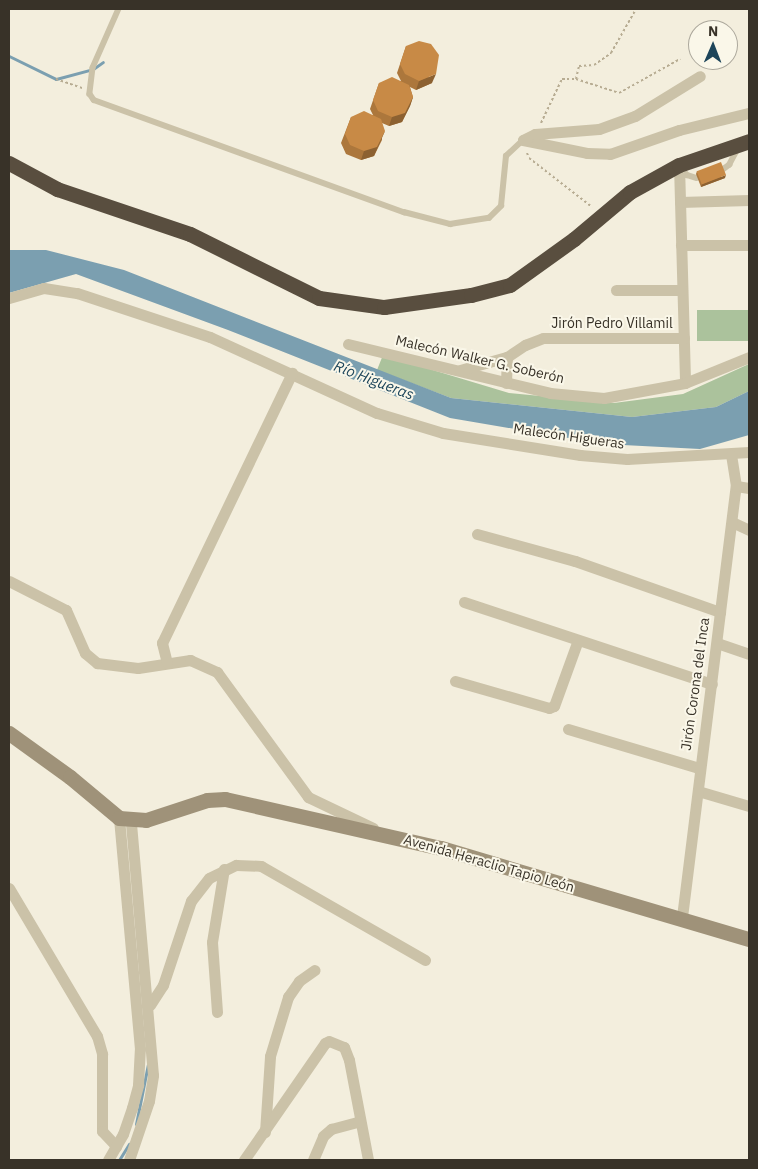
<!DOCTYPE html>
<html>
<head>
<meta charset="utf-8">
<style>
  body { margin:0 }
  #map { position:relative; width:758px; height:1169px; overflow:hidden; background:#f3eedd; font-family:"IBM Plex Sans",sans-serif }
  div>[style] { position:absolute }
  .green>* { inset:0; background:#abc29c; transform-origin:0 0 }
  .water>* { inset:0; background:#7b9fb0 }
  .stream>* { height:3px; margin:-1.5px; padding:0 1.5px; transform-origin:1.5px; border-radius:1.5px; background:#7b9fb0 }
  .path>* { height:2px; margin-top:-1px; transform-origin:0; background:repeating-linear-gradient(90deg,#b7ac92 0 2.5px,transparent 0 5px) }
  .lane>* { height:5.5px; margin:-2.75px; padding:0 2.75px; transform-origin:2.75px; border-radius:2.75px; background:#cbc2a8 }
  .street>* { height:11px; margin:-5.5px; padding:0 5.5px; transform-origin:5.5px; border-radius:5.5px; background:#cbc2a8 }
  .secondary>* { height:15px; margin:-7.5px; padding:0 7.5px; transform-origin:7.5px; border-radius:7.5px; background:#9f9279 }
  .highway>* { height:15px; margin:-7.5px; padding:0 7.5px; transform-origin:7.5px; border-radius:7.5px; background:#594e3f }
  .wall>* { inset:0; background:#ac773c }
  .shaded-wall>* { inset:0; background:#8c6131 }
  .building>* { inset:0; background:#c88a46; transform-origin:0 0 }
  span { translate:-50% -50%; white-space:nowrap; text-align:center; line-height:1.15; -webkit-text-stroke:4px #faf7e9; paint-order:stroke }
  .street-label { font-size:14px; color:#383228 }
  .water-label { font-size:15px; color:#1d455a; font-style:italic }
  .frame { position:absolute; inset:0; border:10px solid #383228; pointer-events:none }
  .north { position:absolute; left:688px; top:20px; width:50px; height:50px; box-sizing:border-box; background:#faf7e9; border:1px solid #aca89c; border-radius:50%; rotate:1deg; font-size:14px; font-weight:700; line-height:20px; text-align:center; color:#383228 }
  .north::after { content:''; display:block; margin:auto; width:18px; height:22px; background:#1d455a; clip-path:polygon(50% 0,100% 100%,50% 72%,0 100%) }
</style>
</head>
<body>
<div id="map">
  <div class="green">
    <div style="left:749px;top:310px;width:31px;height:52px;rotate:90deg"></div>
    <div style="clip-path:polygon(383px 355px,509px 393px,614px 403px,683px 394px,749px 364px,749px 391px,716px 407px,632px 417px,451px 398px,377px 370px)"></div>
  </div>
  <div class="water">
    <div style="clip-path:polygon(9px 250px,46px 250px,124px 270px,451px 398px,632px 417px,716px 407px,749px 391px,749px 435px,700px 449px,604px 444px,450px 418px,228px 330px,76px 274px,9px 293px)"></div>
  </div>
  <div class="stream">
    <div style="left:9px;top:56px;width:52px;rotate:26.1deg"></div>
    <div style="left:56px;top:79px;width:38px;rotate:-15deg"></div>
    <div style="left:93px;top:69px;width:12px;rotate:-35deg"></div>
    <div style="left:136px;top:1124px;width:61px;rotate:-78.7deg"></div>
    <div style="left:119px;top:1160px;width:19px;rotate:-58deg"></div>
  </div>
  <div class="path">
    <div style="left:56px;top:79px;width:28px;rotate:19deg"></div>
    <div style="left:576px;top:79px;width:13px;rotate:-77deg"></div>
    <div style="left:579px;top:66px;width:15px;rotate:-4deg"></div>
    <div style="left:594px;top:65px;width:21px;rotate:-35deg"></div>
    <div style="left:611px;top:53px;width:51px;rotate:-60.4deg"></div>
    <div style="left:541px;top:123px;width:49px;rotate:-64.5deg"></div>
    <div style="left:562px;top:79px;width:14px"></div>
    <div style="left:576px;top:79px;width:45px;rotate:18deg"></div>
    <div style="left:619px;top:93px;width:70px;rotate:-29.1deg"></div>
    <div style="left:527px;top:153px;width:5px;rotate:68deg"></div>
    <div style="left:529px;top:158px;width:80px;rotate:37.9deg"></div>
  </div>
  <div class="lane">
    <div style="left:119px;top:9px;width:64px;rotate:113.8deg"></div>
    <div style="left:93px;top:68px;width:26px;rotate:97deg"></div>
    <div style="left:90px;top:94px;width:7px;rotate:56deg"></div>
    <div style="left:94px;top:100px;width:330px;rotate:19.9deg"></div>
    <div style="left:404px;top:212px;width:48px;rotate:14.6deg"></div>
    <div style="left:450px;top:224px;width:39px;rotate:-9deg"></div>
    <div style="left:489px;top:218px;width:17px;rotate:-45deg"></div>
    <div style="left:501px;top:206px;width:50px;rotate:-84.3deg"></div>
    <div style="left:506px;top:156px;width:23px;rotate:-43deg"></div>
    <div style="left:681px;top:167px;width:10px;rotate:53deg"></div>
    <div style="left:687px;top:175px;width:10px;rotate:17deg"></div>
    <div style="left:722px;top:170px;width:9px;rotate:-36deg"></div>
    <div style="left:729px;top:165px;width:19px;rotate:-62deg"></div>
  </div>
  <div class="street">
    <div style="left:523px;top:140px;width:65px;rotate:11.5deg"></div>
    <div style="left:587px;top:153px;width:23px;rotate:2deg"></div>
    <div style="left:610px;top:154px;width:73px;rotate:-19.2deg"></div>
    <div style="left:679px;top:130px;width:72px;rotate:-13.7deg"></div>
    <div style="left:523px;top:140px;width:13px;rotate:-27deg"></div>
    <div style="left:535px;top:134px;width:64px;rotate:-4.5deg"></div>
    <div style="left:599px;top:129px;width:38px;rotate:-20deg"></div>
    <div style="left:635px;top:116px;width:76px;rotate:-31.6deg"></div>
    <div style="left:679px;top:165px;width:218px;rotate:88.4deg"></div>
    <div style="left:680px;top:202px;width:69px;rotate:-1.7deg"></div>
    <div style="left:681px;top:245px;width:68px"></div>
    <div style="left:616px;top:290px;width:66px"></div>
    <div style="left:9px;top:298px;width:36px;rotate:-16deg"></div>
    <div style="left:44px;top:288px;width:33px;rotate:9deg"></div>
    <div style="left:77px;top:293px;width:140px;rotate:18.3deg"></div>
    <div style="left:210px;top:337px;width:183px;rotate:24.5deg"></div>
    <div style="left:377px;top:413px;width:69px;rotate:16.9deg"></div>
    <div style="left:443px;top:433px;width:139px;rotate:9.1deg"></div>
    <div style="left:580px;top:455px;width:47px;rotate:4.9deg"></div>
    <div style="left:627px;top:459px;width:122px;rotate:-3.3deg"></div>
    <div style="left:348px;top:344px;width:208px;rotate:13.6deg"></div>
    <div style="left:550px;top:393px;width:54px;rotate:5.3deg"></div>
    <div style="left:604px;top:398px;width:82px;rotate:-10.5deg"></div>
    <div style="left:685px;top:383px;width:69px;rotate:-22.1deg"></div>
    <div style="left:460px;top:370px;width:49px;rotate:-15.5deg"></div>
    <div style="left:507px;top:357px;width:22px;rotate:-34deg"></div>
    <div style="left:525px;top:345px;width:19px;rotate:-21deg"></div>
    <div style="left:543px;top:338px;width:141px"></div>
    <div style="left:506px;top:383px;width:26px;rotate:-88deg"></div>
    <div style="left:736px;top:486px;width:13px;rotate:9deg"></div>
    <div style="left:732px;top:522px;width:19px;rotate:25deg"></div>
    <div style="left:477px;top:534px;width:102px;rotate:15.4deg"></div>
    <div style="left:575px;top:561px;width:154px;rotate:19.4deg"></div>
    <div style="left:9px;top:581px;width:64px;rotate:27deg"></div>
    <div style="left:66px;top:610px;width:47px;rotate:66.2deg"></div>
    <div style="left:85px;top:653px;width:16px;rotate:40deg"></div>
    <div style="left:97px;top:663px;width:41px;rotate:7deg"></div>
    <div style="left:138px;top:668px;width:53px;rotate:-8.7deg"></div>
    <div style="left:190px;top:660px;width:30px;rotate:24deg"></div>
    <div style="left:217px;top:672px;width:155px;rotate:53.9deg"></div>
    <div style="left:308px;top:797px;width:72px;rotate:25.5deg"></div>
    <div style="left:464px;top:602px;width:261px;rotate:18.3deg"></div>
    <div style="left:717px;top:643px;width:34px;rotate:19deg"></div>
    <div style="left:167px;top:663px;width:21px;rotate:-104deg"></div>
    <div style="left:162px;top:643px;width:300px;rotate:-64.3deg"></div>
    <div style="left:455px;top:681px;width:98px;rotate:16deg"></div>
    <div style="left:549px;top:708px;width:5px;rotate:-22deg"></div>
    <div style="left:554px;top:706px;width:70px;rotate:-70deg"></div>
    <div style="left:568px;top:729px;width:137px;rotate:16.6deg"></div>
    <div style="left:698px;top:791px;width:53px;rotate:16.4deg"></div>
    <div style="left:9px;top:888px;width:172px;rotate:59.3deg"></div>
    <div style="left:97px;top:1036px;width:19px;rotate:74deg"></div>
    <div style="left:102px;top:1054px;width:77px;rotate:90deg"></div>
    <div style="left:102px;top:1131px;width:21px;rotate:47deg"></div>
    <div style="left:682px;top:917px;width:434px;rotate:-82.9deg"></div>
    <div style="left:736px;top:486px;width:31px;rotate:-99deg"></div>
    <div style="left:150px;top:1005px;width:24px;rotate:-57deg"></div>
    <div style="left:163px;top:985px;width:89px;rotate:-71.6deg"></div>
    <div style="left:191px;top:901px;width:29px;rotate:-52deg"></div>
    <div style="left:209px;top:878px;width:30px;rotate:-26deg"></div>
    <div style="left:236px;top:865px;width:25px;rotate:2deg"></div>
    <div style="left:261px;top:866px;width:189px;rotate:29.8deg"></div>
    <div style="left:217px;top:1012px;width:70px;rotate:-94.1deg"></div>
    <div style="left:212px;top:942px;width:74px;rotate:-80.7deg"></div>
    <div style="left:265px;top:1132px;width:76px;rotate:-86.2deg"></div>
    <div style="left:270px;top:1056px;width:62px;rotate:-73deg"></div>
    <div style="left:288px;top:997px;width:19px;rotate:-55deg"></div>
    <div style="left:299px;top:981px;width:19px;rotate:-35deg"></div>
    <div style="left:108px;top:1160px;width:30px;rotate:-60deg"></div>
    <div style="left:123px;top:1134px;width:28px;rotate:-71deg"></div>
    <div style="left:132px;top:1108px;width:24px;rotate:-75deg"></div>
    <div style="left:138px;top:1085px;width:36px;rotate:-87deg"></div>
    <div style="left:140px;top:1049px;width:232px;rotate:-95.2deg"></div>
    <div style="left:129px;top:1160px;width:62px;rotate:-71.3deg"></div>
    <div style="left:149px;top:1101px;width:26px;rotate:-81deg"></div>
    <div style="left:153px;top:1075px;width:255px;rotate:-95deg"></div>
    <div style="left:244px;top:1160px;width:142px;rotate:-55.3deg"></div>
    <div style="left:325px;top:1043px;width:4px;rotate:-27deg"></div>
    <div style="left:329px;top:1041px;width:16px;rotate:22deg"></div>
    <div style="left:344px;top:1047px;width:14px;rotate:69deg"></div>
    <div style="left:349px;top:1060px;width:102px;rotate:79.2deg"></div>
    <div style="left:313px;top:1160px;width:26px;rotate:-67deg"></div>
    <div style="left:323px;top:1136px;width:11px;rotate:-41deg"></div>
    <div style="left:331px;top:1129px;width:30px;rotate:-15deg"></div>
  </div>
  <div class="secondary">
    <div style="left:9px;top:733px;width:75px;rotate:35.8deg"></div>
    <div style="left:70px;top:777px;width:64px;rotate:39.9deg"></div>
    <div style="left:119px;top:818px;width:27px;rotate:4deg"></div>
    <div style="left:146px;top:820px;width:64px;rotate:-18.2deg"></div>
    <div style="left:207px;top:800px;width:18px;rotate:-3deg"></div>
    <div style="left:225px;top:799px;width:221px;rotate:12.8deg"></div>
    <div style="left:441px;top:848px;width:321px;rotate:16.5deg"></div>
  </div>
  <div class="highway">
    <div style="left:9px;top:163px;width:55px;rotate:28.4deg"></div>
    <div style="left:57px;top:189px;width:140px;rotate:18.7deg"></div>
    <div style="left:190px;top:234px;width:144px;rotate:26.4deg"></div>
    <div style="left:319px;top:298px;width:66px;rotate:7.9deg"></div>
    <div style="left:384px;top:307px;width:88px;rotate:-7.9deg"></div>
    <div style="left:471px;top:295px;width:40px;rotate:-14.4deg"></div>
    <div style="left:510px;top:285px;width:79px;rotate:-35.7deg"></div>
    <div style="left:574px;top:239px;width:73px;rotate:-40deg"></div>
    <div style="left:630px;top:192px;width:56px;rotate:-28.9deg"></div>
    <div style="left:679px;top:165px;width:74px;rotate:-18.9deg"></div>
  </div>
  <div class="wall">
    <div style="clip-path:polygon(406px 46px,432px 83px,416px 90px,410px 87px,413px 97px,410px 106px,402px 122px,389px 126px,382px 123px,382px 140px,374px 156px,361px 160px,346px 154px,341px 143px,351px 117px,373px 115px,370px 109px,379px 83px,401px 81px,397px 73px)"></div>
    <div style="clip-path:polygon(697px 171px,725px 178px,701px 187px,696px 174px)"></div>
  </div>
  <div class="shaded-wall">
    <div style="clip-path:polygon(436px 74px,432px 83px,416px 90px,419px 81px)"></div>
    <div style="clip-path:polygon(413px 97px,410px 106px,402px 122px,389px 126px,392px 117px)"></div>
    <div style="clip-path:polygon(385px 131px,374px 156px,361px 160px,364px 151px)"></div>
    <div style="clip-path:polygon(726px 175px,725px 178px,701px 187px,702px 184px)"></div>
  </div>
  <div class="building">
    <div style="clip-path:polygon(419px 41px,431px 44px,439px 55px,436px 74px,419px 81px,405px 74px,400px 64px,406px 46px)"></div>
    <div style="clip-path:polygon(392px 77px,409px 85px,413px 97px,405px 113px,392px 117px,378px 111px,373px 100px,379px 83px)"></div>
    <div style="clip-path:polygon(364px 111px,381px 119px,385px 131px,377px 147px,364px 151px,350px 145px,345px 134px,351px 117px)"></div>
    <div style="left:721px;top:162px;width:14px;height:26px;rotate:69deg"></div>
  </div>
  <div class="street-label">
    <span style="left:612px;top:323px">Jirón Pedro Villamil</span>
    <span style="left:480px;top:359px;rotate:13deg">Malecón Walker G. Soberón</span>
    <span style="left:569px;top:436px;rotate:8deg">Malecón Higueras</span>
    <span style="left:695px;top:684px;rotate:-82deg">Jirón Corona del Inca</span>
    <span style="left:489px;top:863px;rotate:16deg">Avenida Heraclio Tapio León</span>
  </div>
  <div class="water-label">
    <span style="left:374px;top:380px;rotate:21deg">Río Higueras</span>
  </div>
  <div class="frame"></div>
  <div class="north">N</div>
</div>
</body>
</html>
